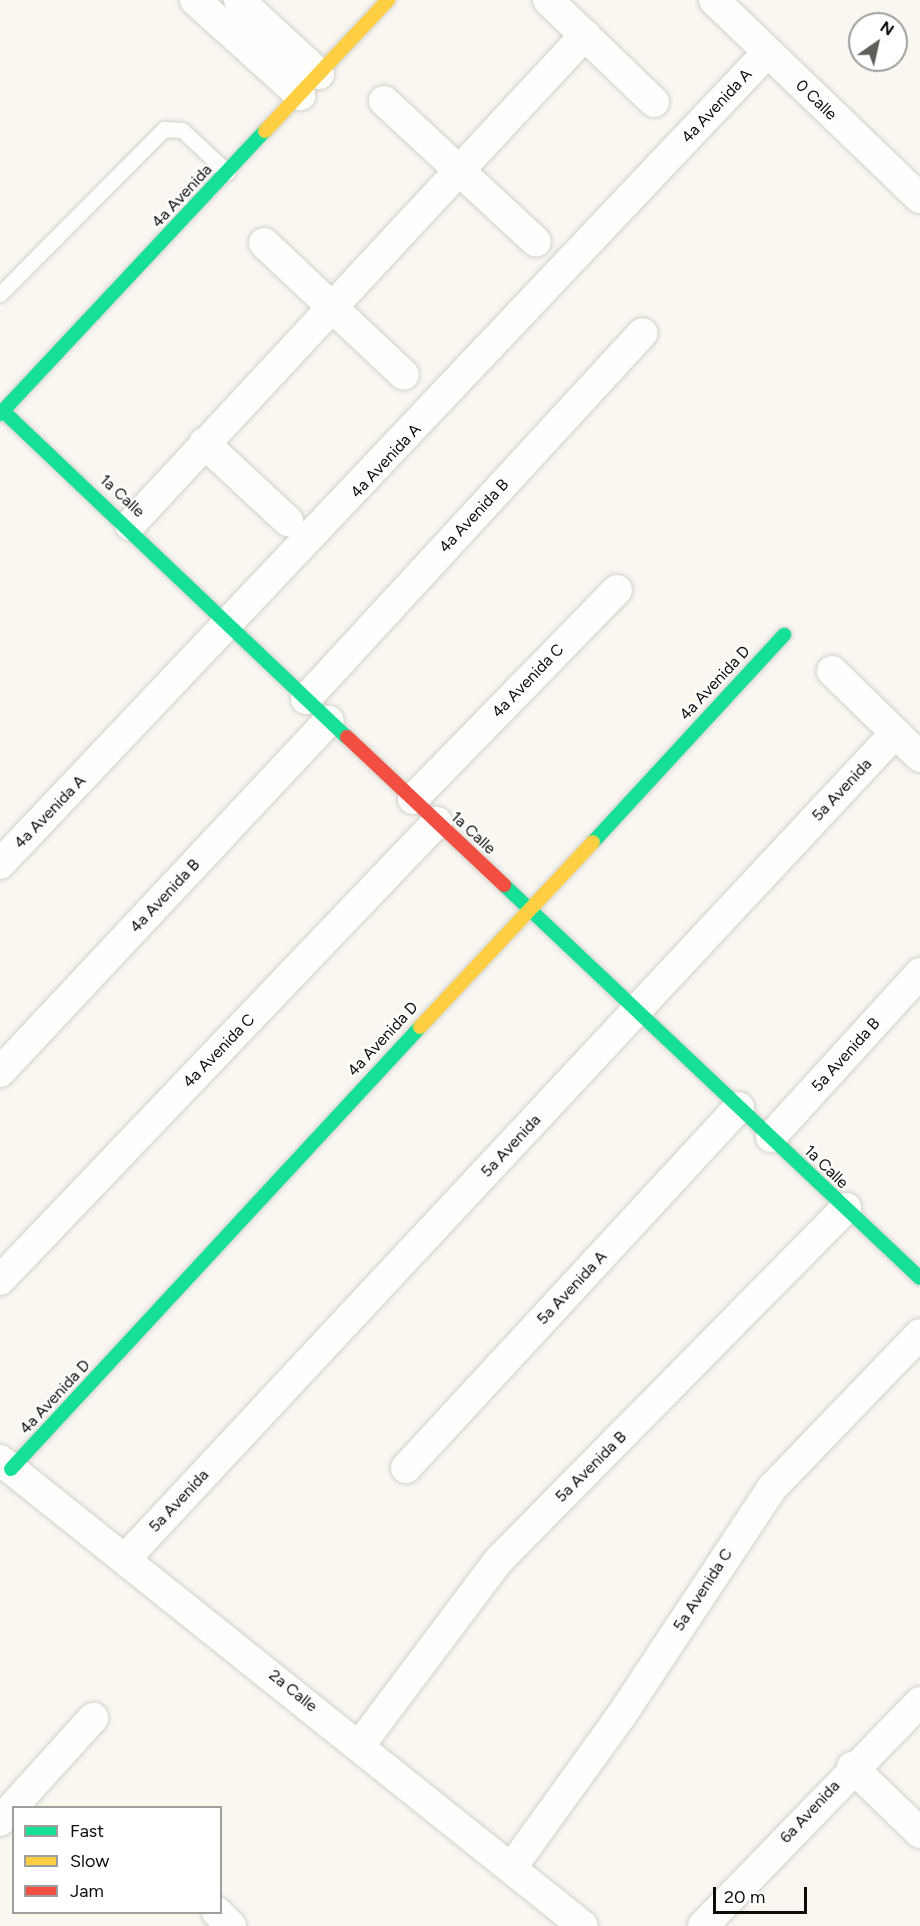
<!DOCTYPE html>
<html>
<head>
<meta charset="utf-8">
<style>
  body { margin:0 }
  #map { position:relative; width:920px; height:1926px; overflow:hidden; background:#f9f7f0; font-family:Figtree,sans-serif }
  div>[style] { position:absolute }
  .roads { filter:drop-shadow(0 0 2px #d2d1cc) drop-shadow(0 0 2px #d2d1cc) }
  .lane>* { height:15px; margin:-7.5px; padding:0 7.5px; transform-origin:7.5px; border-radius:7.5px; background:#fefefd }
  .street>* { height:30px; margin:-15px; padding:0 15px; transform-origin:15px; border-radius:15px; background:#fefefd }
  .fast>* { height:14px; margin:-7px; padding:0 7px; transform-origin:7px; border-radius:7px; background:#16e098 }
  .slow>* { height:14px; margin:-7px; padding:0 7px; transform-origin:7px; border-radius:7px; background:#ffcf43 }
  .jam>* { height:14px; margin:-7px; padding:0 7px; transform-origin:7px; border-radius:7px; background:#f24e42 }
  span { translate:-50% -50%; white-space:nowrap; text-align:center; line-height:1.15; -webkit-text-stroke:4.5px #fff; paint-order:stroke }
  .street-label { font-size:16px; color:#0d0c08 }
  .legend { position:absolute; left:12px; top:1806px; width:210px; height:108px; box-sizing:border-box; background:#fff; border:2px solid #9e9e9c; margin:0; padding:8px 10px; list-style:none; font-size:18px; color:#0d0c08 }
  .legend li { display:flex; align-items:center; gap:12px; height:30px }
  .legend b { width:30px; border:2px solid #9e9e9c }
  .north { position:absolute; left:848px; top:12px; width:60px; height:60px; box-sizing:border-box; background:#fff; border:2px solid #9e9e9c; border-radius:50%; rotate:34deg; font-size:16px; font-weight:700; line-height:24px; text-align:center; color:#0d0c08 }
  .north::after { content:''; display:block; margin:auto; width:21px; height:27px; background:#605e59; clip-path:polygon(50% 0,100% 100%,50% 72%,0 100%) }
  .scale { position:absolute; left:713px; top:1887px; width:94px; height:27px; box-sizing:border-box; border:3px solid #0d0c08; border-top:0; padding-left:8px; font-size:18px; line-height:21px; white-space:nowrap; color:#0d0c08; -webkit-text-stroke:4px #fff; paint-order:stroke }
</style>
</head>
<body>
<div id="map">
  <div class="roads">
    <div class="lane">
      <div style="left:0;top:294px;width:233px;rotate:-45.2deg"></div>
      <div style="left:164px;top:129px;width:18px;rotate:3deg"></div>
      <div style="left:182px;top:130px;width:62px;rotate:43deg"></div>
    </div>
    <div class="street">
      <div style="left:195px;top:0;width:142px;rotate:42.1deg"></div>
      <div style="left:239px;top:0;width:109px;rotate:42.8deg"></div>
      <div style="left:548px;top:0;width:147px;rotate:43.9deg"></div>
      <div style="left:714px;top:0;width:286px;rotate:43.9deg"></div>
      <div style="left:384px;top:101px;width:207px;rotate:42.8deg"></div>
      <div style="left:264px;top:243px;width:192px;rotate:43.3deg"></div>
      <div style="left:204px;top:443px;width:115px;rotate:42.9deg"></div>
      <div style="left:130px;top:525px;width:669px;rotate:-47.12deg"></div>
      <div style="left:832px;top:671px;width:123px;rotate:44.3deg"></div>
      <div style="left:306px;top:699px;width:497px;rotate:-47.4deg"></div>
      <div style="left:413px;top:799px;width:292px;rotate:-45.7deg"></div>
      <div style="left:0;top:864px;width:1116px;rotate:-46.6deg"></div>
      <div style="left:0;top:1072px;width:481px;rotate:-46.9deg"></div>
      <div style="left:771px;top:1137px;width:222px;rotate:-47.7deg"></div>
      <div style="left:0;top:1280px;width:633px;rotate:-46.34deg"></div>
      <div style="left:0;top:1460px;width:746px;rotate:38.64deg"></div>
      <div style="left:406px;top:1468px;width:491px;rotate:-47.3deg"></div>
      <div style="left:126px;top:1558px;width:1128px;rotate:-47.01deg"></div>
      <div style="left:360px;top:1745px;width:230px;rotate:-53.1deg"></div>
      <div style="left:498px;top:1561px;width:496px;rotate:-45.4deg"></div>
      <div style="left:852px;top:1767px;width:95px;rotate:44.1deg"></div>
      <div style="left:0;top:1821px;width:139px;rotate:-47.9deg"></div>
      <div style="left:512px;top:1867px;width:186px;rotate:-54.2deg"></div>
      <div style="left:621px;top:1716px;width:272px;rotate:-56.5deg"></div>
      <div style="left:771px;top:1489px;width:215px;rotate:-46.1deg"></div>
      <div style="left:217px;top:1912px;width:20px;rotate:45deg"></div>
      <div style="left:703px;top:1926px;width:312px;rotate:-45.9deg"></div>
    </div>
    <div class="fast">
      <div style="left:3px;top:411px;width:474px;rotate:43.5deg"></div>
      <div style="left:0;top:414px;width:388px;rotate:-46.9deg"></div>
      <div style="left:593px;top:842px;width:282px;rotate:-47.3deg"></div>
      <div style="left:504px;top:885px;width:572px;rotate:43.37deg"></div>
      <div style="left:11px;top:1469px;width:602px;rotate:-47.22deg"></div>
    </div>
    <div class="slow">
      <div style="left:265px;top:131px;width:180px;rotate:-46.8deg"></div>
      <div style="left:420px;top:1027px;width:253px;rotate:-46.9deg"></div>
    </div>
    <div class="jam">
      <div style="left:347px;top:737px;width:216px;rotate:43.3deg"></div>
    </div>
  </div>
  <div class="street-label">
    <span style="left:816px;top:100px;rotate:44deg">0 Calle</span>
    <span style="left:717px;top:106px;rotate:-47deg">4a Avenida A</span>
    <span style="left:182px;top:196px;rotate:-47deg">4a Avenida</span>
    <span style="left:386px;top:461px;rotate:-47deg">4a Avenida A</span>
    <span style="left:122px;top:496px;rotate:43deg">1a Calle</span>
    <span style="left:474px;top:516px;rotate:-47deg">4a Avenida B</span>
    <span style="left:528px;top:681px;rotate:-46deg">4a Avenida C</span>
    <span style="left:715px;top:683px;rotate:-47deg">4a Avenida D</span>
    <span style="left:842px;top:790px;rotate:-47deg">5a Avenida</span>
    <span style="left:50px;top:812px;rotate:-46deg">4a Avenida A</span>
    <span style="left:473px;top:833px;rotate:43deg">1a Calle</span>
    <span style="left:165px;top:896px;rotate:-47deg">4a Avenida B</span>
    <span style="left:383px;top:1039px;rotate:-47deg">4a Avenida D</span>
    <span style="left:219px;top:1051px;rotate:-46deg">4a Avenida C</span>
    <span style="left:846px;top:1055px;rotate:-48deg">5a Avenida B</span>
    <span style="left:511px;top:1146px;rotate:-47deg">5a Avenida</span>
    <span style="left:826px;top:1167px;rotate:44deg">1a Calle</span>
    <span style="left:572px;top:1288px;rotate:-47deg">5a Avenida A</span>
    <span style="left:55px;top:1397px;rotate:-47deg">4a Avenida D</span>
    <span style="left:591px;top:1467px;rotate:-45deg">5a Avenida B</span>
    <span style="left:179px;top:1501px;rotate:-47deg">5a Avenida</span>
    <span style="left:703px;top:1590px;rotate:-57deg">5a Avenida C</span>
    <span style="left:293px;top:1691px;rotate:39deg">2a Calle</span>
    <span style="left:810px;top:1812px;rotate:-47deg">6a Avenida</span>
  </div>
  <ul class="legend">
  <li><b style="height:8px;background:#16e098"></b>Fast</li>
  <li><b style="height:8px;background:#ffcf43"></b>Slow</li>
  <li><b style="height:8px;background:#f24e42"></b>Jam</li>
  </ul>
  <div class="north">N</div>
  <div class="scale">20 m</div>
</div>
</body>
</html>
